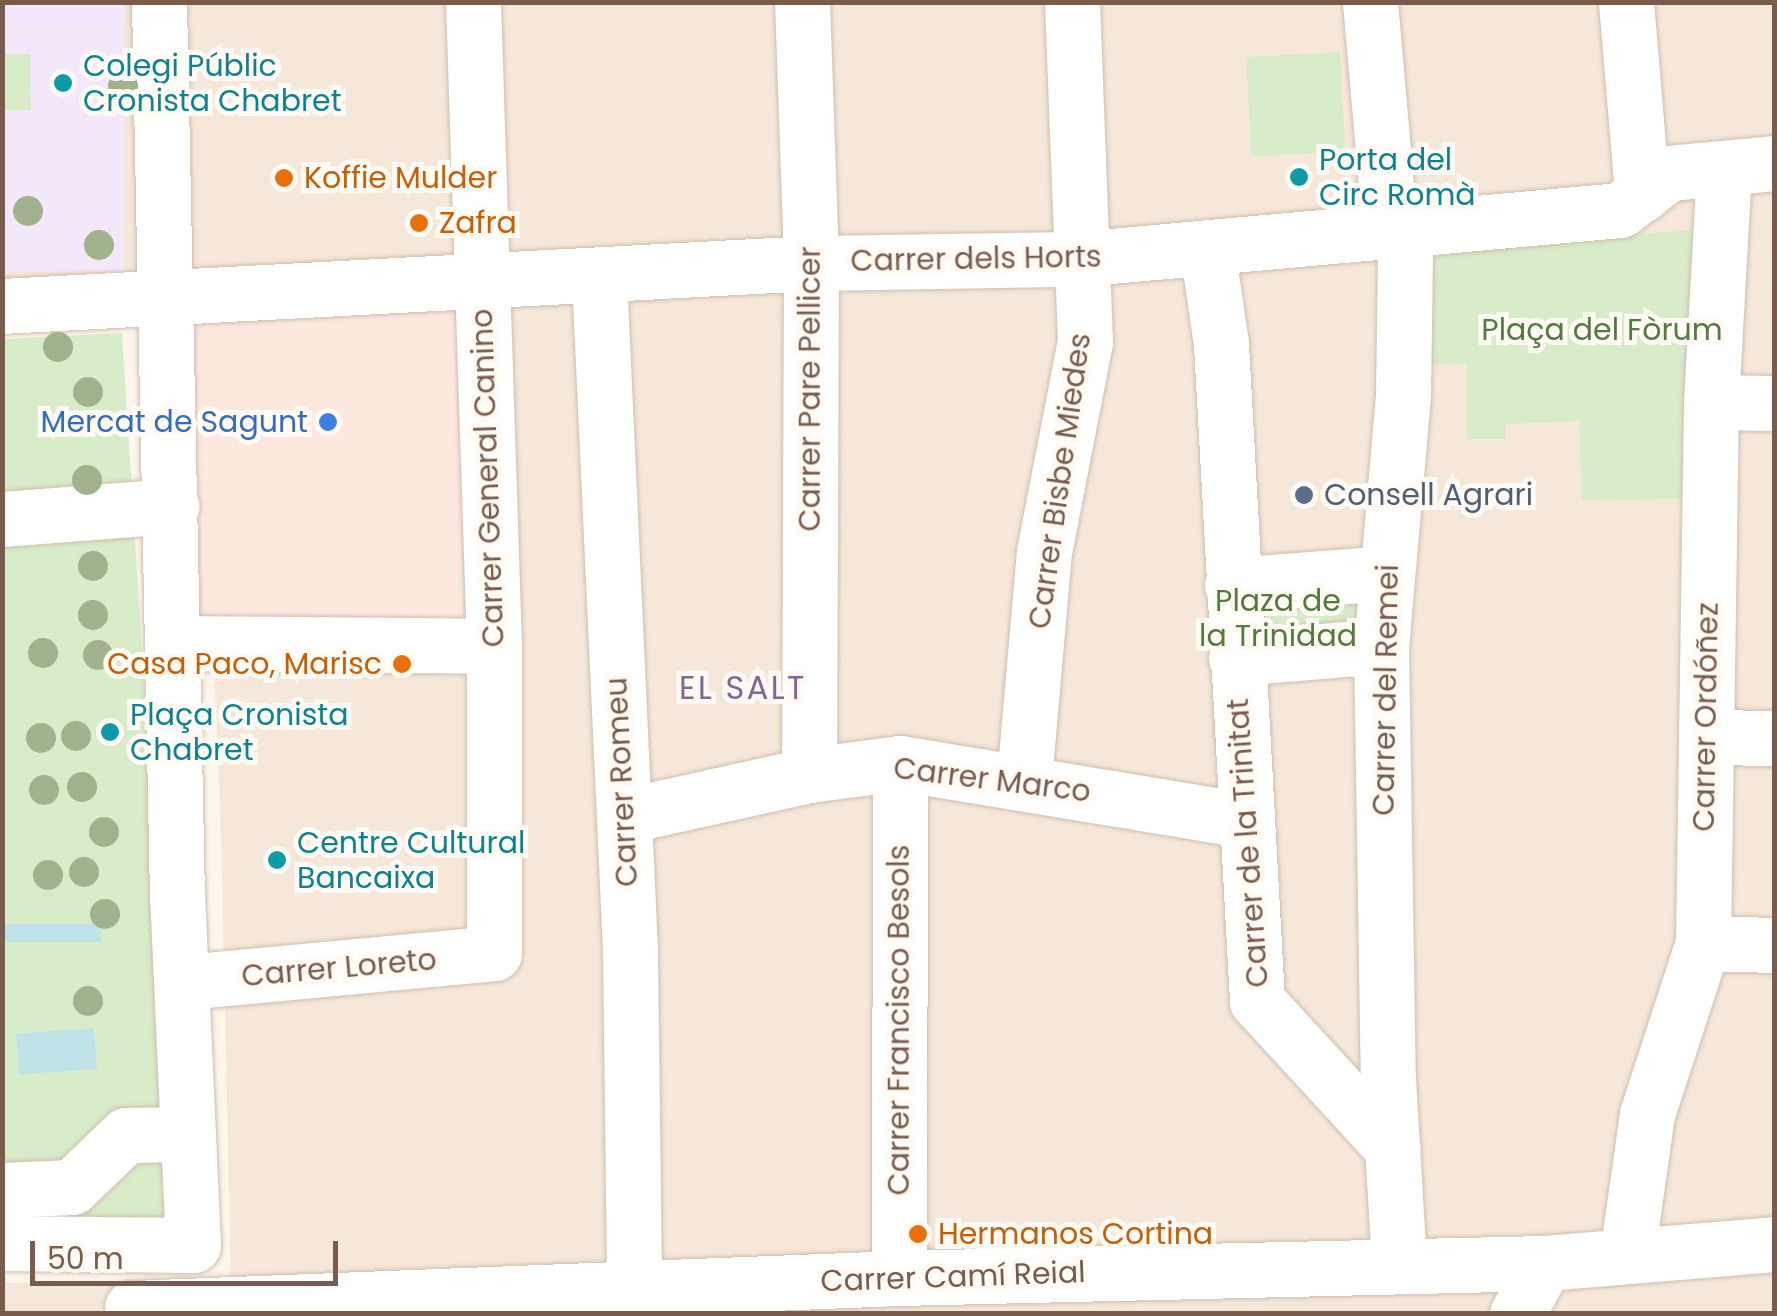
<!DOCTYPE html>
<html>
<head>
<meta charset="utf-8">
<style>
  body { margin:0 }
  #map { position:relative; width:1777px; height:1316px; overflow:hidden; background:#fdf6ec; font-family:Poppins,sans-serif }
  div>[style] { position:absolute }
  .residential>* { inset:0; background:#f5e8da }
  .commercial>* { inset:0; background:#fde8e0; transform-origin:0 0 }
  .education>* { inset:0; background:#f3e8fa; transform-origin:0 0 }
  .green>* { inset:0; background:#d8ecc9; transform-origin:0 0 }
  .water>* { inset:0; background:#bfe3e8; transform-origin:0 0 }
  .roads { filter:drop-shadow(0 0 2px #d1beb0) drop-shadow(0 0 2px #d1beb0) }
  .minor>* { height:55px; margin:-27.5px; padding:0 27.5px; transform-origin:27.5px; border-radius:27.5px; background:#fff }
  .trees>* { width:30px; height:30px; margin:-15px; border-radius:50%; background:#a0b28e }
  .dots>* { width:28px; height:28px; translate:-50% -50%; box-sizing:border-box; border:5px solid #fffaf3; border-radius:50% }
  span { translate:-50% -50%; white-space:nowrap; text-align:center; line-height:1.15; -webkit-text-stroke:10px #fffaf3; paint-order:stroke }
  .culture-label { font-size:30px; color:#0d838f }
  .left { translate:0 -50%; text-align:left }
  .food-label { font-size:30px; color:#c56008 }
  .right { translate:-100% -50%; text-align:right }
  .street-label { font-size:30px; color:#7a5c4d }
  .park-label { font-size:30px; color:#537a41 }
  .shop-label { font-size:30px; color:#366cbe }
  .service-label { font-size:30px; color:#4e5e75 }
  .neighbourhood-label { font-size:32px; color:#846695; letter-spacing:2.5px }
  .frame { position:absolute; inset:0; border:5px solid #7a5c4d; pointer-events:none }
  .scale { position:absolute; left:30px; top:1241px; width:308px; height:45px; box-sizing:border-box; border:5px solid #7a5c4d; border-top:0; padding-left:12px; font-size:30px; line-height:35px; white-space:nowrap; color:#7a5c4d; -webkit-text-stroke:8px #fffaf3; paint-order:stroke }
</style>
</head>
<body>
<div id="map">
  <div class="residential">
    <div style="clip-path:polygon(3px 3px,1774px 3px,1774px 1313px,3px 1313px,3px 1283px,231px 1281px,221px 834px,198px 271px,3px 286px)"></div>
  </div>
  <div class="commercial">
    <div style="left:481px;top:283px;width:363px;height:316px;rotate:88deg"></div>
  </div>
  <div class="education">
    <div style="left:2px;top:3px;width:122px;height:269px"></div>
  </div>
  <div class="green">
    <div style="left:1340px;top:52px;width:100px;height:94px;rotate:87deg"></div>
    <div style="left:30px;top:54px;width:56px;height:27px;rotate:89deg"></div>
    <div style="clip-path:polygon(1694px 230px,1697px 499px,1582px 500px,1579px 421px,1506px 424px,1505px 439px,1467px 439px,1467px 364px,1411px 365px,1421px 248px)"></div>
    <div style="clip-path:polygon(122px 333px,178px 1220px,3px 1222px,3px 339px)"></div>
    <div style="left:1387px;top:573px;width:73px;height:155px;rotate:95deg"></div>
  </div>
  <div class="water">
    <div style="left:101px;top:924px;width:18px;height:98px;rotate:90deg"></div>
    <div style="left:94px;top:1028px;width:41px;height:78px;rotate:86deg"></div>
  </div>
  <div class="roads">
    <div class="minor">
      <div style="left:802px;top:2px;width:261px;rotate:88deg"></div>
      <div style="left:811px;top:263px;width:512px;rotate:90.22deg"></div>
      <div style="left:1370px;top:2px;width:194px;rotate:85deg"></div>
      <div style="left:1387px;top:195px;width:61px;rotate:72.8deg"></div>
      <div style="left:1405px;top:253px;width:143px;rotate:90.8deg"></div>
      <div style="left:1403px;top:396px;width:251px;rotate:95deg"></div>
      <div style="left:1381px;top:646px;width:433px;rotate:89.1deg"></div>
      <div style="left:1388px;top:1079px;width:184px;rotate:86.6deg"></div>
      <div style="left:1626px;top:2px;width:193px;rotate:85.2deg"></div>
      <div style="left:1207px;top:248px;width:97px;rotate:81.7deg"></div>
      <div style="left:1221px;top:344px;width:658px;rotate:86.86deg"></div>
      <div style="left:1257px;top:1001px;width:200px;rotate:47.4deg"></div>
      <div style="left:599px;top:277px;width:674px;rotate:87.36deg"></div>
      <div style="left:630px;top:950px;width:337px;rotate:89.3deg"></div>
      <div style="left:2px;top:306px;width:810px;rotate:-3.04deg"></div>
      <div style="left:811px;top:263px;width:267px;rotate:-0.9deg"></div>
      <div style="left:1078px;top:259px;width:544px;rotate:-5.17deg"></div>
      <div style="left:1620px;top:210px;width:61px;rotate:-37.1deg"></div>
      <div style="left:1669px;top:173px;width:105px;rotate:-5.4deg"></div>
      <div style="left:1711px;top:402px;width:63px;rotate:0.9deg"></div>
      <div style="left:2px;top:519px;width:170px;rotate:-4.4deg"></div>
      <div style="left:1232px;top:585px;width:155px;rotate:-4.4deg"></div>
      <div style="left:176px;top:643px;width:318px;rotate:0.5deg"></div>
      <div style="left:1236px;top:658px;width:145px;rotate:-4.7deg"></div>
      <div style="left:1706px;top:737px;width:68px;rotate:0.8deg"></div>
      <div style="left:1024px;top:780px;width:229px;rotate:-85deg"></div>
      <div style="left:1044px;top:552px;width:215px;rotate:-79deg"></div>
      <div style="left:1085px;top:341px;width:339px;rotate:-92.2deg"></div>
      <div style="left:624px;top:816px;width:189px;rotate:-12.5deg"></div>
      <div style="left:809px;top:775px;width:92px;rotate:-7.5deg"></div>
      <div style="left:900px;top:763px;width:348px;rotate:9.4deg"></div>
      <div style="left:1703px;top:943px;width:71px;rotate:1.6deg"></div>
      <div style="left:184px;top:982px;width:311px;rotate:-5.3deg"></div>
      <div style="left:494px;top:953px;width:307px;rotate:-90deg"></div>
      <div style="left:494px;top:646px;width:644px;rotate:-91.87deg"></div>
      <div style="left:2px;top:1190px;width:70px;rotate:-2.5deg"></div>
      <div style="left:72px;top:1187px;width:75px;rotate:-43.9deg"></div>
      <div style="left:126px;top:1135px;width:60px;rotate:-1deg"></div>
      <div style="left:2px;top:1243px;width:191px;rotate:0.6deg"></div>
      <div style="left:193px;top:1245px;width:348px;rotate:-92.6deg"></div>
      <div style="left:177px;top:897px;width:895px;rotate:-91.15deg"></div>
      <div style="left:1627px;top:1255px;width:142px;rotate:-81.9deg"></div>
      <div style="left:1647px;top:1114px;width:180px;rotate:-71.9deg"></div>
      <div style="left:1703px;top:943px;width:541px;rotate:-89.15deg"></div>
      <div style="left:1711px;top:402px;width:234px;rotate:-86.8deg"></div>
      <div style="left:899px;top:1278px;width:515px;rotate:-89.89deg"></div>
      <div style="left:132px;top:1308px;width:768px;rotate:-2.24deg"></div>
      <div style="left:899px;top:1278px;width:646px;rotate:-1.33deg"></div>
      <div style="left:1545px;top:1263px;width:230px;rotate:-4.7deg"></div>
      <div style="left:1517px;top:1314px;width:58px;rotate:-61.2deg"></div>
    </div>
  </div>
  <div class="trees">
    <div style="left:123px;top:86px"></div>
    <div style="left:28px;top:211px"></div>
    <div style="left:99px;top:245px"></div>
    <div style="left:58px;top:347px"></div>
    <div style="left:88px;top:392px"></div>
    <div style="left:87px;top:480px"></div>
    <div style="left:93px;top:566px"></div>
    <div style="left:93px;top:615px"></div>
    <div style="left:43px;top:653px"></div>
    <div style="left:98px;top:655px"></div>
    <div style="left:76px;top:736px"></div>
    <div style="left:41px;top:738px"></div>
    <div style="left:82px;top:787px"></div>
    <div style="left:44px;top:790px"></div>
    <div style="left:104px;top:832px"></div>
    <div style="left:84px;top:872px"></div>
    <div style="left:48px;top:875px"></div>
    <div style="left:105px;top:914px"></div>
    <div style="left:88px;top:1001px"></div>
  </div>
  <div class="dots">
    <div style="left:63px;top:83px;background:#0f9aa8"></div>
    <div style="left:1299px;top:177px;background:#0f9aa8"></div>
    <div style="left:284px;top:178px;background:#e8710a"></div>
    <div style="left:419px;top:223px;background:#e8710a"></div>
    <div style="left:328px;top:422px;background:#3f7fe0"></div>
    <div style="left:1304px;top:495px;background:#5c6f8a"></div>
    <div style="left:402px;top:664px;background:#e8710a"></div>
    <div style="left:110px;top:732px;background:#0f9aa8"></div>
    <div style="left:277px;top:860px;background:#0f9aa8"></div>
    <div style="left:918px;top:1234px;background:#e8710a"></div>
  </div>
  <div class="culture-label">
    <span class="left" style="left:83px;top:83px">Colegi Públic<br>Cronista Chabret</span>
    <span class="left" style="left:1319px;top:177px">Porta del<br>Circ Romà</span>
    <span class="left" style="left:130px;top:732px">Plaça Cronista<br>Chabret</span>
    <span class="left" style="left:297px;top:860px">Centre Cultural<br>Bancaixa</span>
  </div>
  <div class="food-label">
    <span class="left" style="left:304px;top:178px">Koffie Mulder</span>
    <span class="left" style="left:439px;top:223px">Zafra</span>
    <span class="right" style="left:382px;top:664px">Casa Paco, Marisc</span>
    <span class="left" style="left:938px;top:1234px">Hermanos Cortina</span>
  </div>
  <div class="street-label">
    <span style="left:976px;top:259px;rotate:-1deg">Carrer dels Horts</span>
    <span style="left:810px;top:389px;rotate:-90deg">Carrer Pare Pellicer</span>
    <span style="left:488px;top:478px;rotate:-92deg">Carrer General Canino</span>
    <span style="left:1060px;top:481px;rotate:-82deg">Carrer Bisbe Miedes</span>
    <span style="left:1386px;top:690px;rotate:-89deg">Carrer del Remei</span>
    <span style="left:1706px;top:717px;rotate:-89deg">Carrer Ordóñez</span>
    <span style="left:992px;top:780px;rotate:7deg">Carrer Marco</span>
    <span style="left:622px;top:782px;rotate:-93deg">Carrer Romeu</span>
    <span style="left:1248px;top:843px;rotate:-94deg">Carrer de la Trinitat</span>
    <span style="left:339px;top:968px;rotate:-5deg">Carrer Loreto</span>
    <span style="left:899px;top:1020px;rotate:-90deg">Carrer Francisco Besols</span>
    <span style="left:953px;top:1277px;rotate:-2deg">Carrer Camí Reial</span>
  </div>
  <div class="park-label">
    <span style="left:1602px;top:330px">Plaça del Fòrum</span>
    <span style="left:1278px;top:618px">Plaza de<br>la Trinidad</span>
  </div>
  <div class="shop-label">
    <span class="right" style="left:308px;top:422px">Mercat de Sagunt</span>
  </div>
  <div class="service-label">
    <span class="left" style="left:1324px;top:495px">Consell Agrari</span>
  </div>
  <div class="neighbourhood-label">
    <span style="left:743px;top:688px">EL SALT</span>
  </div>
  <div class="frame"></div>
  <div class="scale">50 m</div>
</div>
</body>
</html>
